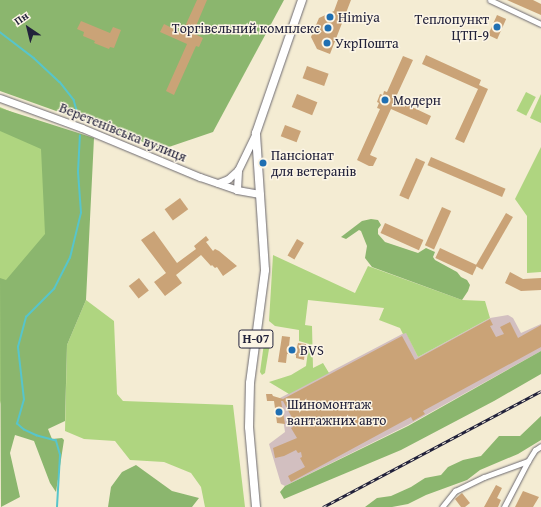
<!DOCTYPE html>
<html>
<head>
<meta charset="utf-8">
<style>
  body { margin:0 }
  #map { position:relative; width:541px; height:507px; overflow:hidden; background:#f4ecd3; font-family:"Gentium Book Plus",serif }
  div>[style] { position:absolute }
  .industrial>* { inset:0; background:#d2bfc0 }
  .green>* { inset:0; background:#afd580; transform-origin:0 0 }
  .forest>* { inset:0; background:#8bb66e }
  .stream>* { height:1.5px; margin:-0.75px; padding:0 0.75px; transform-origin:0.75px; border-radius:0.75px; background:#57c5cb }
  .building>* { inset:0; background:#caa377; transform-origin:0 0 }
  .roads { filter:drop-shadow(0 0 1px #6c6970) drop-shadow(0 0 1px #6c6970) }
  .street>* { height:5px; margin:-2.5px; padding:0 2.5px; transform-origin:2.5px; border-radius:2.5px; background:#fff }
  .secondary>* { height:7px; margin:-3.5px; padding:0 3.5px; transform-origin:3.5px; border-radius:3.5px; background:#fff }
  .primary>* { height:8px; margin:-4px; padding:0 4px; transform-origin:4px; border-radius:4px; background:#fff }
  .rail>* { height:3px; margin-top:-1.5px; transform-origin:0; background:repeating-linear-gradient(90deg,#fcf5e5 0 4.5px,#22223b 0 9px); box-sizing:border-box; border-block:1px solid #22223b }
  .dots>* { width:11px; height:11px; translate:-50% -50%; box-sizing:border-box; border:2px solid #fcf5e5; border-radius:50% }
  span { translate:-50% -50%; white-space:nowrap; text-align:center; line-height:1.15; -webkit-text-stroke:3px #fcf5e5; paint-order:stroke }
  .shield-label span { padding:1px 3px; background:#fcf5e5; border:1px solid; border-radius:3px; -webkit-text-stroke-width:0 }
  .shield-label { font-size:13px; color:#22223b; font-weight:700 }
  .poi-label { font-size:14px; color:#22223b }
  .left { translate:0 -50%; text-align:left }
  .right { translate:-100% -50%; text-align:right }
  .street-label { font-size:14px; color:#22223b }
  .north { position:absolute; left:8px; top:8px; width:40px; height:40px; -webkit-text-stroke:3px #fcf5e5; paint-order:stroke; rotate:325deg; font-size:11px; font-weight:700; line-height:16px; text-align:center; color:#22223b }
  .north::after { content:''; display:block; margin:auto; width:14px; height:18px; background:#22223b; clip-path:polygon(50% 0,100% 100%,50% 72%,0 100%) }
</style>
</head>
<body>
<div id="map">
  <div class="industrial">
    <div style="clip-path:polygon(508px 315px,513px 318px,521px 333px,541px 324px,541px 351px,408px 425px,285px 486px,281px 484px,269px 444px,285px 432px,280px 398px,406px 332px,418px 357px,490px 318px)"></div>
  </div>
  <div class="green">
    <div style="left:526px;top:92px;width:11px;height:21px;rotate:27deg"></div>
    <div style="clip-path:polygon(541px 94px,541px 123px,530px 118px)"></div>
    <div style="clip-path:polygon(0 107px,81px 142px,0 404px)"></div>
    <div style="clip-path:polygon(541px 147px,541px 272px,527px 273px,527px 216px,515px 199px)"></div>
    <div style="clip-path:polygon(273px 255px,355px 293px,368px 266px,462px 300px,485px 301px,490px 318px,418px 357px,406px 333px,403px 334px,400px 328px,379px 320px,384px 308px,308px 300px,305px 325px,312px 326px,313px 368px,323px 363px,329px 373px,289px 394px,269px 382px,291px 375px,306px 366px,309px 344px,299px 341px,299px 330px,275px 326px,269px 321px)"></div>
    <div style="clip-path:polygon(86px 300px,114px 321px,117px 394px,123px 401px,233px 405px,245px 507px,205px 507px,201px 487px,191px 473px,164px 462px,130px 460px,115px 441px,84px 439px,65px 431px,67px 345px)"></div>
    <div style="clip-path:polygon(268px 334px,271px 337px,265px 373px,262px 375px,260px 372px,265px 336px)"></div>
  </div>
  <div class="forest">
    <div style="clip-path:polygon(0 0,284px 0,213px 132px,163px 149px,0 91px)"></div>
    <div style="clip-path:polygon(0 108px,94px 138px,86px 300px,67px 345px,65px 421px,48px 429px,52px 439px,62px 438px,64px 440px,56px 492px,50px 483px,34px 441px,15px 435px,10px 453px,20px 497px,1px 507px,0 278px,6px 280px,45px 234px,41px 149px,0 131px)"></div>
    <div style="clip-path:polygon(371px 219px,378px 220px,381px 225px,378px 229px,378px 234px,385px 242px,418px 253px,426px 248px,435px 252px,433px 257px,435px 260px,457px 272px,461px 277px,467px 280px,470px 285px,468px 291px,462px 300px,372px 267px,365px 258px,367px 246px,361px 231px,359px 230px,346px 239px,341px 237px,362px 221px)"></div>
    <div style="clip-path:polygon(541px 351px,541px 374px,494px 401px,401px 450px,284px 499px,280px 492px,285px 486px,408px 426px)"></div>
    <div style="clip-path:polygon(541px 416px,541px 440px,518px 454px,480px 470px,467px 480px,426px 495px,408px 504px,392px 507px,365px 507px,377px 498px,391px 496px,411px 487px,425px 478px,441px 475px,448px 467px,463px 460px,481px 456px,499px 436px,520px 436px)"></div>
    <div style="clip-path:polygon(136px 465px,172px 491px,199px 498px,192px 507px,108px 507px,111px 487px,122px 472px)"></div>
  </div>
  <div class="stream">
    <div style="left:0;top:32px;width:43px;rotate:37.4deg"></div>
    <div style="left:34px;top:58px;width:35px;rotate:43deg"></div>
    <div style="left:60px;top:82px;width:23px;rotate:52deg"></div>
    <div style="left:74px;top:100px;width:18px;rotate:74deg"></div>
    <div style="left:57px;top:507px;width:52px;rotate:-86.7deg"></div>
    <div style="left:60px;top:455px;width:15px;rotate:-106deg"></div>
    <div style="left:56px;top:441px;width:20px;rotate:-165deg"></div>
    <div style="left:37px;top:436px;width:14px;rotate:-155deg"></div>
    <div style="left:24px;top:430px;width:9px;rotate:-139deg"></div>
    <div style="left:17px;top:424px;width:25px;rotate:-74deg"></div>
    <div style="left:24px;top:400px;width:53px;rotate:-96.5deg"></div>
    <div style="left:18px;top:347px;width:31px;rotate:-75deg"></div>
    <div style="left:26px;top:317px;width:40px;rotate:-45deg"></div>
    <div style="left:54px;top:289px;width:35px;rotate:-63deg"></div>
    <div style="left:70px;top:258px;width:46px;rotate:-76.3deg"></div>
    <div style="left:81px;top:213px;width:41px;rotate:-94.2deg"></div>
    <div style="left:78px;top:172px;width:36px;rotate:-87deg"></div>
  </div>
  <div class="building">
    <div style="clip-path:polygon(197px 0,207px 0,193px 33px,203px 38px,199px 47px,196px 46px,174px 95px,166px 91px,187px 44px,160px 32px,164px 24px,182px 33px)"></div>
    <div style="clip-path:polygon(338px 0,351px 0,330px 54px,317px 49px,311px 37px,319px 18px,334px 11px)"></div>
    <div style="clip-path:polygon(507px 0,533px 0,541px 4px,541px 15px)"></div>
    <div style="left:497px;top:15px;width:10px;height:22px;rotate:24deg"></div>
    <div style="clip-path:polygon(81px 21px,110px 33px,113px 27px,121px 30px,114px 48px,110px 47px,109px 49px,94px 43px,95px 41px,83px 36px,84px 32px,77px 29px)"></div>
    <div style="clip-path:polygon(426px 55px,481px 80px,479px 85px,488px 89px,464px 143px,455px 139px,478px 89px,422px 64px)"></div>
    <div style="clip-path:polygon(403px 56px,413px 60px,395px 99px,431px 116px,427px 125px,391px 109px,370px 155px,377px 158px,373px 166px,369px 166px,357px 160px,380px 109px,377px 108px,379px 103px,377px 102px,380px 94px,383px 95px,384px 91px,387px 92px)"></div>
    <div style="left:307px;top:66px;width:23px;height:13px;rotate:20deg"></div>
    <div style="left:297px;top:94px;width:22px;height:14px;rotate:22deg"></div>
    <div style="left:285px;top:125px;width:17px;height:12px;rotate:21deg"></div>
    <div style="left:431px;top:157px;width:81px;height:9px;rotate:23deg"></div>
    <div style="left:416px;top:158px;width:10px;height:41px;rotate:24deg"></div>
    <div style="left:180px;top:198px;width:14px;height:19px;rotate:54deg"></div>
    <div style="left:442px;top:207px;width:10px;height:42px;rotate:24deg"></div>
    <div style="left:506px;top:213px;width:8px;height:61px;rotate:30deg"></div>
    <div style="left:385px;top:223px;width:42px;height:11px;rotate:24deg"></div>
    <div style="clip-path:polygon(154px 231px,177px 263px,196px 249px,194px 246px,206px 236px,209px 240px,206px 242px,213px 251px,215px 249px,219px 251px,237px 266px,223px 276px,217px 267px,215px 268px,212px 265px,211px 266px,201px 255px,176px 275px,182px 283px,165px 296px,154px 282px,166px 273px,141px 240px)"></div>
    <div style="left:297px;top:239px;width:8px;height:19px;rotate:30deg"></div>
    <div style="left:440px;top:248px;width:41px;height:11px;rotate:25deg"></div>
    <div style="clip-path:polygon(510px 272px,523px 279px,541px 278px,541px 290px,521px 291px,505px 283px)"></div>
    <div style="left:139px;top:278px;width:16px;height:13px;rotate:52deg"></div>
    <div style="clip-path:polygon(490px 319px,493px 325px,490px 326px,496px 337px,504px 334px,500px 327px,510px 322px,518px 338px,541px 325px,541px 347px,423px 411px,425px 414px,413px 421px,411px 417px,291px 482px,288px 476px,305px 467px,300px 458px,302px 457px,301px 452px,298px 453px,296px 450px,284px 456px,275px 458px,273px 448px,297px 438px,291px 428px,296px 425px,283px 401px,281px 401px,285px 424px,277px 423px,274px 401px,267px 401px,266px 394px,272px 394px,273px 396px,283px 399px,402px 336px,415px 360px)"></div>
    <div style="clip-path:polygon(282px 336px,290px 337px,289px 346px,297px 347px,298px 343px,306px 344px,304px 360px,296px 358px,296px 355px,287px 354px,286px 363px,278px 362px)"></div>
    <div style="clip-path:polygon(496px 485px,502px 488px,497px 498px,501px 500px,498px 507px,484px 507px)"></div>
    <div style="clip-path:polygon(523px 491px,539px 497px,533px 507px,515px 507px)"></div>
    <div style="clip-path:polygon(462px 493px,470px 503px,465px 507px,461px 507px,455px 499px)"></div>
  </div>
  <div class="roads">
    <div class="street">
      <div style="left:490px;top:0;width:56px;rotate:25.2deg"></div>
      <div style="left:442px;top:507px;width:21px;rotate:-51deg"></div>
      <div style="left:455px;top:491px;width:32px;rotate:-26deg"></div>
      <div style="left:484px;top:477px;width:47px;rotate:-20deg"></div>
      <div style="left:528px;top:461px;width:13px;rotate:-58deg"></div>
      <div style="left:535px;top:450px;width:7px;rotate:-34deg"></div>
      <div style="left:504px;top:507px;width:52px;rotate:-62.4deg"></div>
    </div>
    <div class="secondary">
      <div style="left:0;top:98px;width:87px;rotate:20.1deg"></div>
      <div style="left:82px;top:128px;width:128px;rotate:22.6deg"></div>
      <div style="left:200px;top:177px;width:39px;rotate:19deg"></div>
      <div style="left:237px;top:190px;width:23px;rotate:10deg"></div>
      <div style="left:218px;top:183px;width:11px;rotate:-22deg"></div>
      <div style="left:228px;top:179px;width:13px;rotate:-42deg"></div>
      <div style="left:237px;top:190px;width:20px;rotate:-87deg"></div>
      <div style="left:238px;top:170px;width:41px;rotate:-64.1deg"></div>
    </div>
    <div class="primary">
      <div style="left:256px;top:507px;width:80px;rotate:-95deg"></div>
      <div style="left:249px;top:427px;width:44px;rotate:-88.7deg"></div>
      <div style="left:250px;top:383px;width:114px;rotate:-82.4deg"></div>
      <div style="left:265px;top:270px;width:137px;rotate:-93.8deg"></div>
      <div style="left:256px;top:133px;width:141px;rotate:-70.9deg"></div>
    </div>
  </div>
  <div class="rail">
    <div style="left:323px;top:507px;width:247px;rotate:-28deg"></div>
  </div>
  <div class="dots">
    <div style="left:330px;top:17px;background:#1f6fb2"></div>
    <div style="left:497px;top:27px;background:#1f6fb2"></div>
    <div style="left:328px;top:28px;background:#1f6fb2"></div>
    <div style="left:327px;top:43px;background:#1f6fb2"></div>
    <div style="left:385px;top:100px;background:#1f6fb2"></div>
    <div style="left:263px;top:163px;background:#1f6fb2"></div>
    <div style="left:292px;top:350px;background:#1f6fb2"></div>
    <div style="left:279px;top:412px;background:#1f6fb2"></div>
  </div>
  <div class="shield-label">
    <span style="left:256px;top:339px">Н-07</span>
  </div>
  <div class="poi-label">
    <span class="left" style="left:338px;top:17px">Himiya</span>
    <span class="right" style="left:489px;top:27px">Теплопункт<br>ЦТП-9</span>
    <span class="right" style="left:320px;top:28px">Торгівельний комплекс</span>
    <span class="left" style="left:335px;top:43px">УкрПошта</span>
    <span class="left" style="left:393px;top:100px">Модерн</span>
    <span class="left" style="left:271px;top:163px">Пансіонат<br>для ветеранів</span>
    <span class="left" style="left:300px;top:350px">BVS</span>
    <span class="left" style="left:287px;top:412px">Шиномонтаж<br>вантажних авто</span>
  </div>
  <div class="street-label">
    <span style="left:123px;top:132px;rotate:22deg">Веретенівська вулиця</span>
  </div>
  <div class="north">Пн</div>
</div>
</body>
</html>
